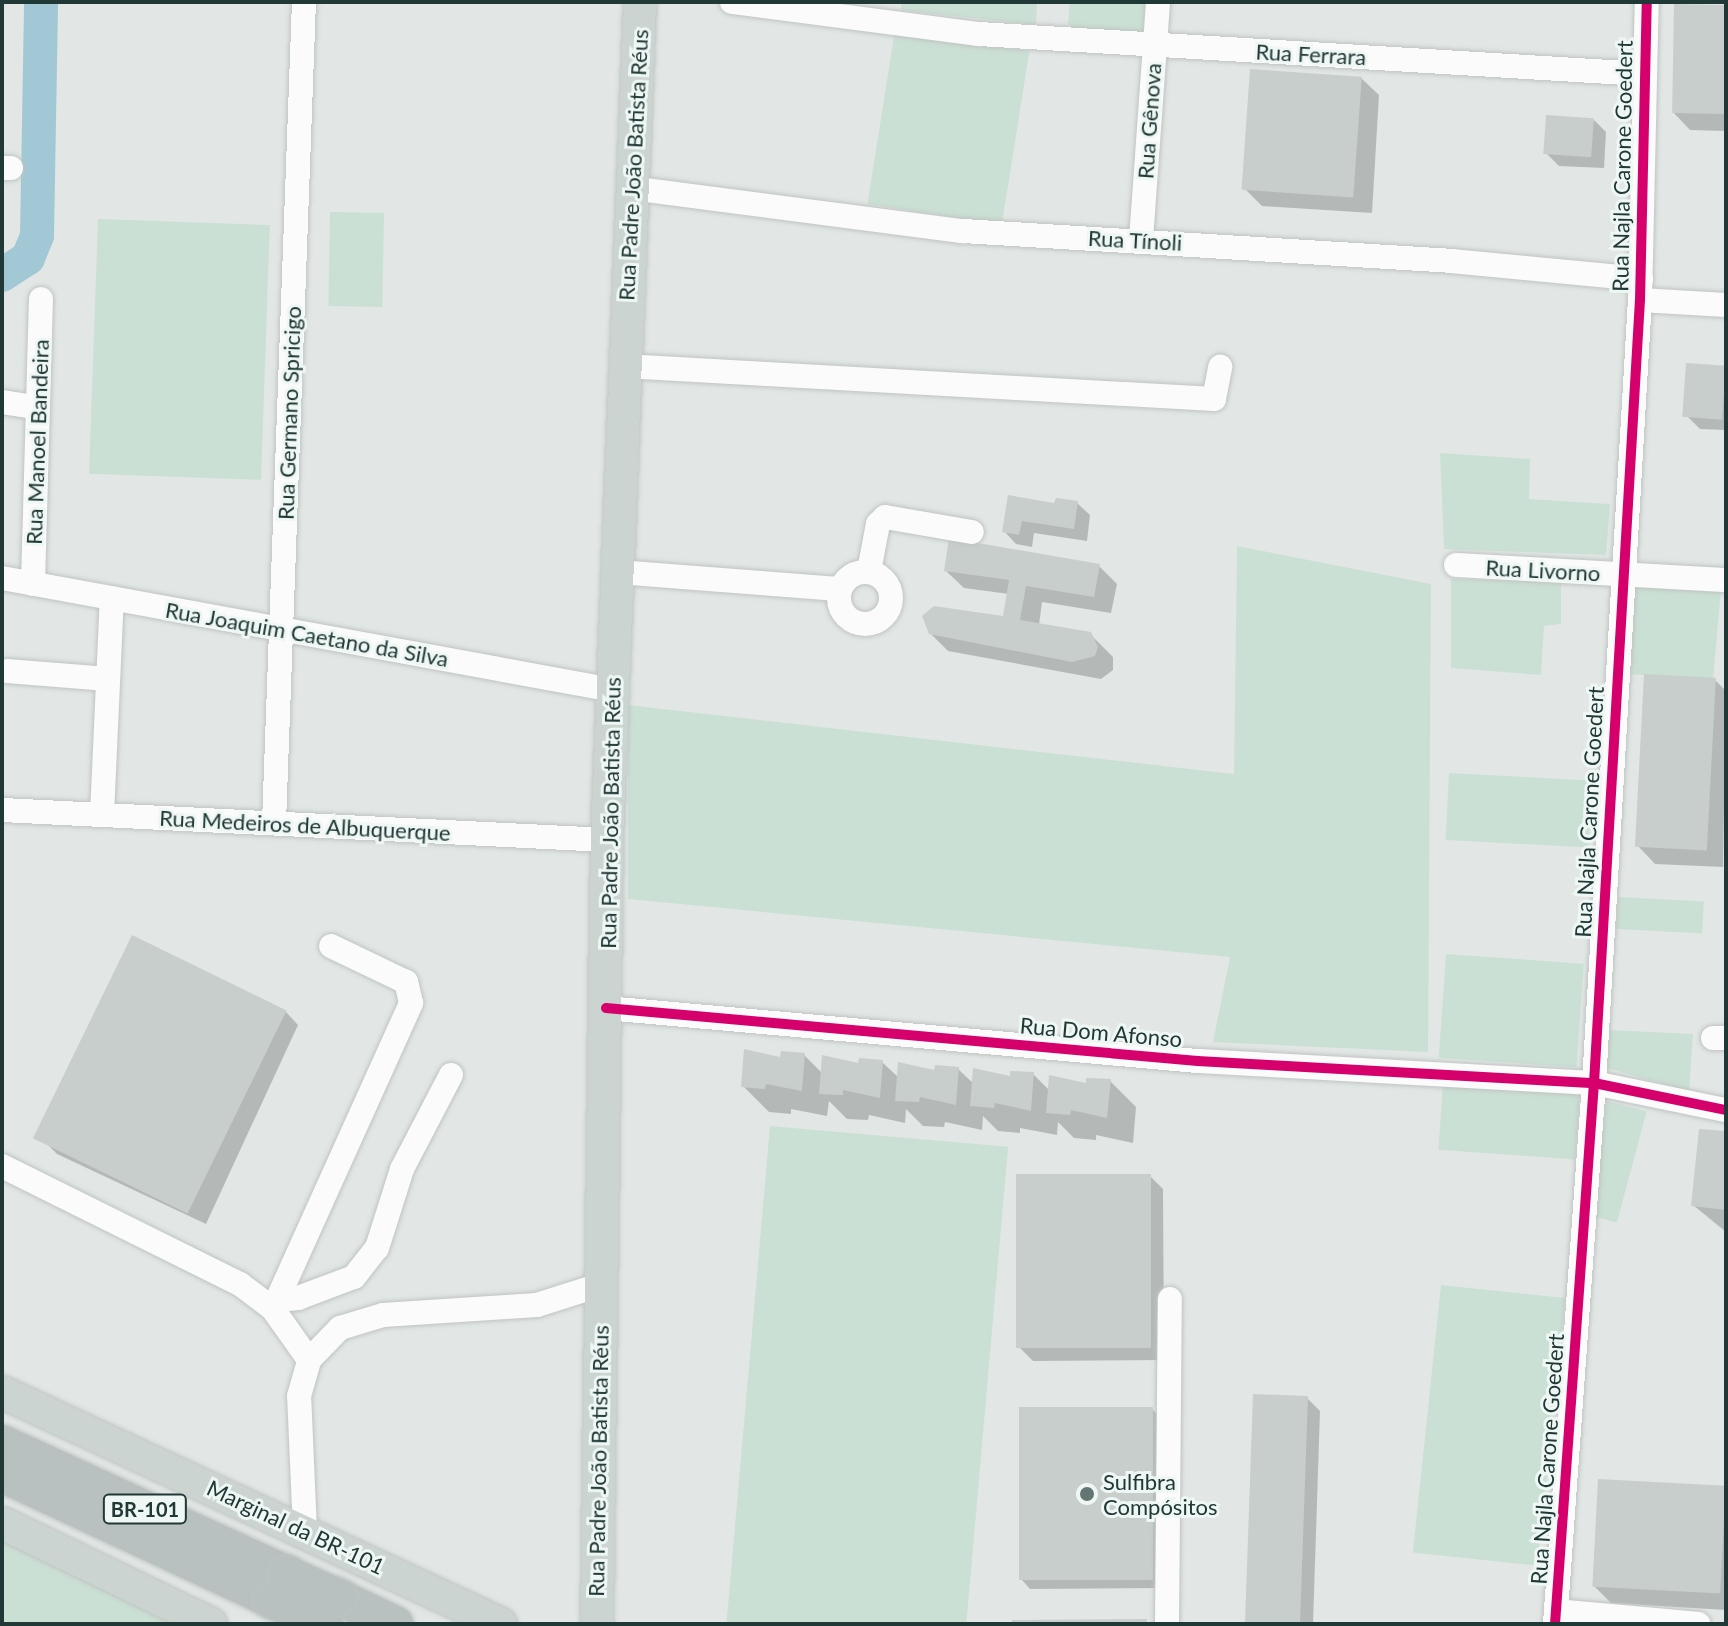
<!DOCTYPE html>
<html>
<head>
<meta charset="utf-8">
<style>
  body { margin:0 }
  #map { position:relative; width:1728px; height:1626px; overflow:hidden; background:#e2e7e5; font-family:Lato,sans-serif }
  div>[style] { position:absolute }
  .green>* { inset:0; background:#cbe0d4; transform-origin:0 0 }
  .shadow>* { inset:0; background:#0003 }
  .river>* { height:34px; margin:-17px; padding:0 17px; transform-origin:17px; border-radius:17px; background:#a2c8d5 }
  .building>* { inset:0; background:#c8cecc; transform-origin:0 0 }
  .roads { filter:drop-shadow(0 0 2px #bfc4c2) drop-shadow(0 0 2px #bfc4c2) }
  .minor>* { height:24px; margin:-12px; padding:0 12px; transform-origin:12px; border-radius:12px; background:#fbfbfb }
  .minor>.ring { margin:-12px; padding:0; box-sizing:content-box; background:none; border:24px solid #fbfbfb; border-radius:50% }
  .major>* { height:32px; margin:-16px; padding:0 16px; transform-origin:16px; border-radius:16px; background:#ccd4d2 }
  .highway>* { height:36px; margin:-18px; padding:0 18px; transform-origin:18px; border-radius:18px; background:#b9c1c0 }
  .bridges { filter:drop-shadow(0 0 2px #bbc3c2) drop-shadow(0 0 2px #bbc3c2) }
  .highway-bridge>* { height:36px; margin:-18px; padding:0 18px; transform-origin:18px; border-radius:18px; background:#b9c1c0 }
  .cycleway>* { height:10px; margin:-5px; padding:0 5px; transform-origin:5px; border-radius:5px; background:#d6006c }
  .dots>* { width:22px; height:22px; translate:-50% -50%; box-sizing:border-box; border:4px solid #eff7f4; border-radius:50% }
  span { translate:-50% -50%; white-space:nowrap; text-align:center; line-height:1.15; -webkit-text-stroke:6px #eff7f4; paint-order:stroke }
  .shield-label span { padding:2px 6px; background:#eff7f4; border:2px solid; border-radius:6px; -webkit-text-stroke-width:0 }
  .shield-label { font-size:20px; color:#203936; font-weight:700 }
  .street-label { font-size:22px; color:#203936 }
  .poi-label { font-size:22px; color:#203936 }
  .left { translate:0 -50%; text-align:left }
  .frame { position:absolute; inset:0; border:4px solid #203936; pointer-events:none }
</style>
</head>
<body>
<div id="map">
  <div class="green">
    <div style="clip-path:polygon(901px 2px,1037px 2px,1036px 25px,901px 10px)"></div>
    <div style="clip-path:polygon(1070px 2px,1145px 2px,1143px 32px,1073px 28px,1068px 24px)"></div>
    <div style="left:895px;top:30px;width:136px;height:176px;rotate:9deg"></div>
    <div style="left:330px;top:212px;width:54px;height:94px;rotate:1deg"></div>
    <div style="left:98px;top:219px;width:172px;height:255px;rotate:2deg"></div>
    <div style="clip-path:polygon(1440px 453px,1530px 459px,1529px 499px,1610px 504px,1606px 555px,1444px 549px)"></div>
    <div style="clip-path:polygon(1237px 546px,1431px 584px,1428px 1052px,1213px 1042px,1230px 957px,628px 899px,628px 705px,1234px 774px)"></div>
    <div style="clip-path:polygon(1451px 579px,1561px 582px,1561px 624px,1544px 626px,1541px 675px,1451px 668px)"></div>
    <div style="left:1635px;top:585px;width:86px;height:89px;rotate:5deg"></div>
    <div style="left:1449px;top:773px;width:143px;height:67px;rotate:3deg"></div>
    <div style="left:1618px;top:897px;width:86px;height:32px;rotate:3deg"></div>
    <div style="left:1446px;top:954px;width:138px;height:104px;rotate:4deg"></div>
    <div style="clip-path:polygon(1609px 1030px,1693px 1034px,1689px 1091px,1607px 1068px)"></div>
    <div style="left:1443px;top:1084px;width:137px;height:66px;rotate:4deg"></div>
    <div style="left:1607px;top:1101px;width:41px;height:115px;rotate:15deg"></div>
    <div style="left:770px;top:1126px;width:239px;height:498px;rotate:5deg"></div>
    <div style="left:1441px;top:1285px;width:125px;height:269px;rotate:6deg"></div>
    <div style="clip-path:polygon(2px 1534px,189px 1624px,2px 1624px)"></div>
  </div>
  <div class="shadow">
    <div style="clip-path:polygon(1726px 7px,1726px 131px,1690px 130px,1673px 112px)"></div>
    <div style="clip-path:polygon(1361px 78px,1379px 95px,1372px 213px,1262px 206px,1245px 189px)"></div>
    <div style="clip-path:polygon(1594px 120px,1606px 132px,1604px 168px,1559px 166px,1546px 153px)"></div>
    <div style="clip-path:polygon(1726px 368px,1726px 430px,1700px 429px,1687px 416px)"></div>
    <div style="clip-path:polygon(1009px 497px,1056px 506px,1077px 503px,1090px 515px,1087px 541px,1034px 533px,1032px 547px,1016px 544px,1004px 531px)"></div>
    <div style="clip-path:polygon(1099px 566px,1117px 584px,1111px 613px,1042px 602px,1039px 625px,1090px 634px,1113px 657px,1113px 670px,1101px 679px,948px 651px,930px 633px,1005px 619px,1009px 594px,964px 588px,946px 571px)"></div>
    <div style="clip-path:polygon(1715px 680px,1726px 691px,1723px 867px,1655px 864px,1638px 846px)"></div>
    <div style="clip-path:polygon(286px 1012px,298px 1025px,206px 1224px,57px 1154px,45px 1142px)"></div>
    <div style="clip-path:polygon(804px 1055px,822px 1073px,882px 1062px,899px 1078px,958px 1069px,974px 1084px,1033px 1074px,1050px 1091px,1110px 1081px,1136px 1107px,1133px 1143px,1096px 1135px,1096px 1140px,1074px 1138px,1058px 1122px,1057px 1135px,1020px 1128px,1020px 1133px,998px 1131px,983px 1116px,982px 1130px,945px 1122px,944px 1127px,923px 1126px,906px 1109px,905px 1123px,869px 1115px,868px 1120px,847px 1119px,829px 1101px,827px 1116px,791px 1109px,791px 1114px,769px 1112px,743px 1086px,782px 1059px)"></div>
    <div style="clip-path:polygon(1726px 1133px,1726px 1232px,1693px 1205px)"></div>
    <div style="clip-path:polygon(1150px 1176px,1163px 1189px,1164px 1360px,1033px 1361px,1020px 1348px)"></div>
    <div style="clip-path:polygon(1307px 1398px,1320px 1411px,1313px 1624px,1248px 1624px)"></div>
    <div style="clip-path:polygon(1152px 1409px,1160px 1417px,1162px 1588px,1030px 1589px,1022px 1580px)"></div>
    <div style="clip-path:polygon(1726px 1488px,1726px 1610px,1611px 1603px,1594px 1586px)"></div>
  </div>
  <div class="river">
    <div style="left:2px;top:275px;width:31px;rotate:-33deg"></div>
    <div style="left:28px;top:258px;width:24px;rotate:-68deg"></div>
    <div style="left:37px;top:236px;width:234px;rotate:-89deg"></div>
  </div>
  <div class="building">
    <div style="left:1674px;top:4px;width:52px;height:109px;rotate:1deg"></div>
    <div style="left:1250px;top:69px;width:112px;height:121px;rotate:4deg"></div>
    <div style="left:1546px;top:115px;width:48px;height:39px;rotate:4deg"></div>
    <div style="left:1686px;top:363px;width:40px;height:54px;rotate:4deg"></div>
    <div style="clip-path:polygon(1008px 495px,1054px 503px,1056px 498px,1078px 501px,1074px 529px,1022px 521px,1019px 535px,1002px 532px)"></div>
    <div style="clip-path:polygon(949px 538px,1100px 564px,1094px 597px,1026px 586px,1020px 620px,1091px 632px,1098px 647px,1095px 656px,1072px 662px,929px 634px,922px 616px,934px 606px,1003px 616px,1009px 580px,944px 571px)"></div>
    <div style="left:1644px;top:674px;width:72px;height:173px;rotate:3deg"></div>
    <div style="left:132px;top:935px;width:172px;height:226px;rotate:26deg"></div>
    <div style="clip-path:polygon(744px 1049px,780px 1057px,781px 1051px,805px 1053px,802px 1091px,766px 1084px,765px 1089px,741px 1087px)"></div>
    <div style="clip-path:polygon(822px 1055px,858px 1063px,859px 1058px,883px 1060px,880px 1098px,843px 1090px,843px 1095px,819px 1094px)"></div>
    <div style="clip-path:polygon(898px 1062px,934px 1070px,935px 1065px,959px 1067px,956px 1105px,920px 1097px,919px 1102px,895px 1101px)"></div>
    <div style="clip-path:polygon(973px 1068px,1010px 1076px,1010px 1071px,1034px 1072px,1031px 1111px,995px 1103px,994px 1108px,970px 1106px)"></div>
    <div style="clip-path:polygon(1049px 1075px,1086px 1083px,1086px 1078px,1111px 1079px,1107px 1118px,1071px 1110px,1070px 1115px,1046px 1113px)"></div>
    <div style="clip-path:polygon(1699px 1129px,1726px 1131px,1726px 1210px,1691px 1206px)"></div>
    <div style="left:1151px;top:1174px;width:174px;height:135px;rotate:90deg"></div>
    <div style="left:1253px;top:1394px;width:55px;height:230px;rotate:2deg"></div>
    <div style="left:1153px;top:1407px;width:173px;height:134px;rotate:90deg"></div>
    <div style="left:1598px;top:1479px;width:128px;height:108px;rotate:3deg"></div>
    <div style="clip-path:polygon(1147px 1619px,1147px 1624px,1012px 1624px,1012px 1620px)"></div>
  </div>
  <div class="roads">
    <div class="minor">
      <div style="left:732px;top:2px;width:249px;rotate:7.4deg"></div>
      <div style="left:979px;top:34px;width:664px;rotate:3.45deg"></div>
      <div style="left:2px;top:168px;width:9px"></div>
      <div style="left:630px;top:188px;width:336px;rotate:7.4deg"></div>
      <div style="left:963px;top:231px;width:489px;rotate:3.5deg"></div>
      <div style="left:1451px;top:261px;width:191px;rotate:5.4deg"></div>
      <div style="left:1141px;top:240px;width:239px;rotate:-85.9deg"></div>
      <div style="left:1640px;top:300px;width:86px;rotate:3.3deg"></div>
      <div style="left:624px;top:366px;width:591px;rotate:3.2deg"></div>
      <div style="left:1214px;top:399px;width:33px;rotate:-79deg"></div>
      <div style="left:2px;top:402px;width:36px;rotate:9deg"></div>
      <div style="left:1456px;top:565px;width:270px;rotate:3.2deg"></div>
      <div style="left:869px;top:571px;width:48px;rotate:-79.2deg"></div>
      <div style="left:878px;top:524px;width:10px;rotate:-45deg"></div>
      <div style="left:885px;top:517px;width:88px;rotate:9.8deg"></div>
      <div class="ring" style="left:839px;top:572px;width:28px;height:28px"></div>
      <div style="left:617px;top:572px;width:223px;rotate:4.4deg"></div>
      <div style="left:2px;top:578px;width:621px;rotate:10.39deg"></div>
      <div style="left:33px;top:584px;width:285px;rotate:-88.4deg"></div>
      <div style="left:7px;top:671px;width:101px;rotate:4.5deg"></div>
      <div style="left:2px;top:810px;width:606px;rotate:2.84deg"></div>
      <div style="left:102px;top:815px;width:217px;rotate:-87.4deg"></div>
      <div style="left:274px;top:823px;width:822px;rotate:-87.91deg"></div>
      <div style="left:606px;top:1008px;width:594px;rotate:5.12deg"></div>
      <div style="left:1198px;top:1061px;width:397px;rotate:3.2deg"></div>
      <div style="left:1594px;top:1083px;width:135px;rotate:11.6deg"></div>
      <div style="left:1713px;top:1038px;width:13px"></div>
      <div style="left:2px;top:1166px;width:266px;rotate:26.4deg"></div>
      <div style="left:240px;top:1284px;width:41px;rotate:37.1deg"></div>
      <div style="left:273px;top:1309px;width:62px;rotate:54.8deg"></div>
      <div style="left:277px;top:1300px;width:21px;rotate:-5deg"></div>
      <div style="left:298px;top:1298px;width:60px;rotate:-20.6deg"></div>
      <div style="left:354px;top:1277px;width:37px;rotate:-52deg"></div>
      <div style="left:377px;top:1248px;width:83px;rotate:-72.4deg"></div>
      <div style="left:402px;top:1169px;width:106px;rotate:-62.5deg"></div>
      <div style="left:273px;top:1309px;width:336px;rotate:-65.7deg"></div>
      <div style="left:411px;top:1003px;width:22px;rotate:-103deg"></div>
      <div style="left:406px;top:982px;width:83px;rotate:-154.4deg"></div>
      <div style="left:305px;top:1531px;width:135px;rotate:-92.5deg"></div>
      <div style="left:299px;top:1396px;width:37px;rotate:-74deg"></div>
      <div style="left:309px;top:1360px;width:45px;rotate:-45.9deg"></div>
      <div style="left:340px;top:1328px;width:45px;rotate:-16.8deg"></div>
      <div style="left:383px;top:1315px;width:154px;rotate:-3.7deg"></div>
      <div style="left:537px;top:1305px;width:66px;rotate:-17.6deg"></div>
      <div style="left:1556px;top:1611px;width:143px;rotate:5.2deg"></div>
      <div style="left:1167px;top:1624px;width:325px;rotate:-89.5deg"></div>
      <div style="left:1555px;top:1624px;width:542px;rotate:-85.88deg"></div>
      <div style="left:1594px;top:1083px;width:784px;rotate:-86.64deg"></div>
      <div style="left:1640px;top:300px;width:298px;rotate:-88.7deg"></div>
    </div>
    <div class="major">
      <div style="left:2px;top:1392px;width:550px;rotate:24.94deg"></div>
      <div style="left:2px;top:1523px;width:232px;rotate:25.8deg"></div>
      <div style="left:597px;top:1624px;width:784px;rotate:-89.27deg"></div>
      <div style="left:607px;top:840px;width:839px;rotate:-87.74deg"></div>
    </div>
    <div class="highway">
      <div style="left:2px;top:1443px;width:314px;rotate:24.7deg"></div>
      <div style="left:2px;top:1474px;width:298px;rotate:25deg"></div>
      <div style="left:338px;top:1597px;width:63px;rotate:25.3deg"></div>
    </div>
  </div>
  <div class="bridges">
    <div class="highway-bridge">
      <div style="left:287px;top:1574px;width:56px;rotate:24.3deg"></div>
      <div style="left:272px;top:1600px;width:58px;rotate:24.4deg"></div>
    </div>
  </div>
  <div class="cycleway">
    <div style="left:606px;top:1008px;width:594px;rotate:5.12deg"></div>
    <div style="left:1198px;top:1061px;width:397px;rotate:3.2deg"></div>
    <div style="left:1594px;top:1083px;width:135px;rotate:11.6deg"></div>
    <div style="left:1555px;top:1624px;width:542px;rotate:-85.88deg"></div>
    <div style="left:1594px;top:1083px;width:784px;rotate:-86.64deg"></div>
    <div style="left:1640px;top:300px;width:298px;rotate:-88.7deg"></div>
  </div>
  <div class="dots">
    <div style="left:1087px;top:1494px;background:#647673"></div>
  </div>
  <div class="shield-label">
    <span style="left:145px;top:1509px">BR-101</span>
  </div>
  <div class="street-label">
    <span style="left:1311px;top:54px;rotate:3deg">Rua Ferrara</span>
    <span style="left:1149px;top:121px;rotate:-86deg">Rua Gênova</span>
    <span style="left:633px;top:165px;rotate:-87deg">Rua Padre João Batista Réus</span>
    <span style="left:1622px;top:166px;rotate:-89deg">Rua Najla Carone Goedert</span>
    <span style="left:1135px;top:240px;rotate:3deg">Rua Tínoli</span>
    <span style="left:289px;top:413px;rotate:-88deg">Rua Germano Spricigo</span>
    <span style="left:37px;top:442px;rotate:-88deg">Rua Manoel Bandeira</span>
    <span style="left:1543px;top:570px;rotate:3deg">Rua Livorno</span>
    <span style="left:307px;top:634px;rotate:10deg">Rua Joaquim Caetano da Silva</span>
    <span style="left:1589px;top:812px;rotate:-87deg">Rua Najla Carone Goedert</span>
    <span style="left:610px;top:813px;rotate:-89deg">Rua Padre João Batista Réus</span>
    <span style="left:305px;top:825px;rotate:3deg">Rua Medeiros de Albuquerque</span>
    <span style="left:1101px;top:1032px;rotate:5deg">Rua Dom Afonso</span>
    <span style="left:1547px;top:1459px;rotate:-86deg">Rua Najla Carone Goedert</span>
    <span style="left:598px;top:1461px;rotate:-89deg">Rua Padre João Batista Réus</span>
    <span style="left:296px;top:1527px;rotate:25deg">Marginal da BR-101</span>
  </div>
  <div class="poi-label">
    <span class="left" style="left:1103px;top:1494px">Sulfibra<br>Compósitos</span>
  </div>
  <div class="frame"></div>
</div>
</body>
</html>
